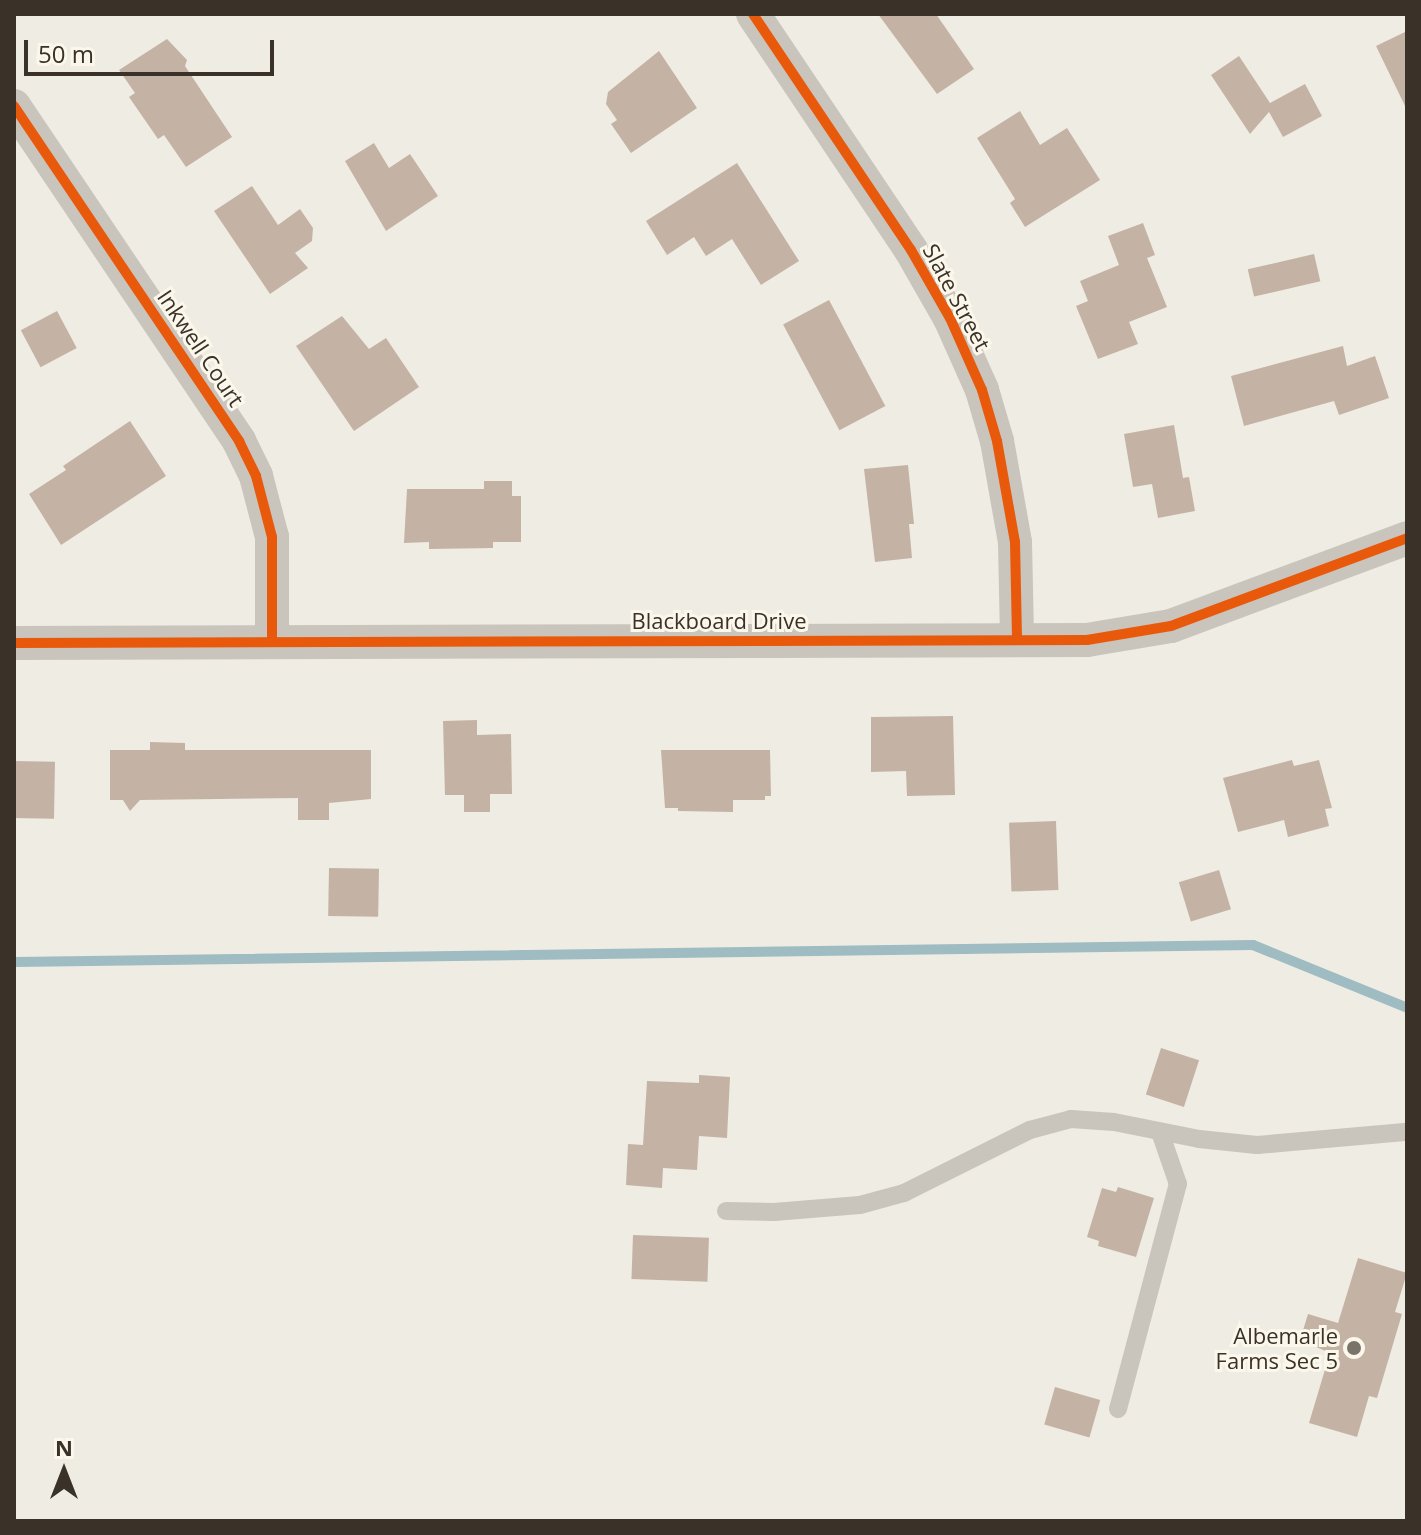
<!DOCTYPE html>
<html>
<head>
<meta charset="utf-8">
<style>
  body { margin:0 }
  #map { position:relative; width:1421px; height:1535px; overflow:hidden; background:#efece3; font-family:"Open Sans",sans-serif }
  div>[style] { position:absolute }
  .stream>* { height:10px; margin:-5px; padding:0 5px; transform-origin:5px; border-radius:5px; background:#9ebcc2 }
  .building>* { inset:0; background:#c4b3a4; transform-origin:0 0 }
  .service>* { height:18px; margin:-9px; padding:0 9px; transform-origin:9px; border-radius:9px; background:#c9c4bc }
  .minor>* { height:34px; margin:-17px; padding:0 17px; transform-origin:17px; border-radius:17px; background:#c9c4bc }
  .cycleway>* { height:10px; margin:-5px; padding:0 5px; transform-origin:5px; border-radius:5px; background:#e8590c }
  .dots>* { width:22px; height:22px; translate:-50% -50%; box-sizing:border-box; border:4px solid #fbf7eb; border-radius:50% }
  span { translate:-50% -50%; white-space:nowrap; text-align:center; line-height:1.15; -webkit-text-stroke:6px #fbf7eb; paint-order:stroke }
  .street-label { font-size:22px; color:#3a3229 }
  .poi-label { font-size:22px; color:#3a3229 }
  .right { translate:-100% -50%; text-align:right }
  .frame { position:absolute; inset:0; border:16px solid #3a3229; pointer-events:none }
  .north { position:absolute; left:24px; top:1431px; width:80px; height:80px; -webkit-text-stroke:6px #fbf7eb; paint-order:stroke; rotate:0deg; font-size:22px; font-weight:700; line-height:32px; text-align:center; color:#3a3229 }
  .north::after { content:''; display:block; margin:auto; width:28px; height:36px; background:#3a3229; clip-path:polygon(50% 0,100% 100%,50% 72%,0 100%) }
  .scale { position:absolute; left:24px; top:40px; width:250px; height:36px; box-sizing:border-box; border:4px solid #3a3229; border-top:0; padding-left:10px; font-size:24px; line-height:28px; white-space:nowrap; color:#3a3229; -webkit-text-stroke:6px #fbf7eb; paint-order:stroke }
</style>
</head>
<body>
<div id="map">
  <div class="stream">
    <div style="left:14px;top:962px;width:1239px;rotate:-0.79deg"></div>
    <div style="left:1253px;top:945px;width:166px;rotate:22.2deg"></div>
  </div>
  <div class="building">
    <div style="clip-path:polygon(878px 14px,936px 14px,974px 69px,937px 94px)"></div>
    <div style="clip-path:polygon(1407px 31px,1407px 110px,1376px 46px)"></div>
    <div style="clip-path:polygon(167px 39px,187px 60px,185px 66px,232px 137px,186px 167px,164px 135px,158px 139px,129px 97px,135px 93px,119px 70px)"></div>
    <div style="clip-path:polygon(659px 51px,697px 108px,631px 153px,611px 124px,617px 120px,606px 104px,608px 92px)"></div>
    <div style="clip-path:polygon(1239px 56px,1270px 103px,1305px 84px,1322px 116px,1283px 137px,1269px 112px,1250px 134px,1211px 75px)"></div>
    <div style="clip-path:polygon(1020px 111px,1040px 145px,1067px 128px,1100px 180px,1025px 227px,1010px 203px,1015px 199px,977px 138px)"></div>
    <div style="clip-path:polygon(374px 143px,389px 168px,410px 154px,438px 196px,386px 231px,345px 161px)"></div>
    <div style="clip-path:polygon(737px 163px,799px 261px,761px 285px,732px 239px,706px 256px,694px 237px,667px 255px,646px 221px)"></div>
    <div style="clip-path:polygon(252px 186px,278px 225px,300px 209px,313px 228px,312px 241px,295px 253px,308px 268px,270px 294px,214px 211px)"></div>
    <div style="clip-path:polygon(1143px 223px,1155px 255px,1147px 258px,1167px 307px,1129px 322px,1138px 344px,1098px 359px,1076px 306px,1088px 301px,1080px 281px,1119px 265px,1108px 236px)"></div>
    <div style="left:1314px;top:254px;width:28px;height:68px;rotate:77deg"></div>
    <div style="left:829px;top:300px;width:120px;height:52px;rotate:62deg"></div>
    <div style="left:57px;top:311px;width:42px;height:41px;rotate:62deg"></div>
    <div style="clip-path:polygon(342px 316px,369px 349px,386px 338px,419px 387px,354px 431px,296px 346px)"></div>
    <div style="clip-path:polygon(1343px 346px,1347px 366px,1375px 356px,1389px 398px,1339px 415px,1334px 401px,1244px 426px,1231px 376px)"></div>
    <div style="clip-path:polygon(130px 421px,166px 476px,61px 545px,29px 494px,66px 470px,63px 466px)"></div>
    <div style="clip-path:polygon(1174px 425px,1183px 478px,1189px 477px,1195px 511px,1158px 518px,1152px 484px,1133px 487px,1124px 434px)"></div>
    <div style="clip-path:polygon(908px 465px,914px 524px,909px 524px,912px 558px,875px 562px,864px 469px)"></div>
    <div style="clip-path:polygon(484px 481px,512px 481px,512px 496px,521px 496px,521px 542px,493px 542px,493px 548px,429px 549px,429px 542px,404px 543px,407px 489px,484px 489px)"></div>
    <div style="clip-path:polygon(953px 716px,955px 795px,907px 796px,906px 771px,871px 772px,871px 717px)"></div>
    <div style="clip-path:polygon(477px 720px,477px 735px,511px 734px,512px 794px,490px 794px,490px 812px,464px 812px,464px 795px,445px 795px,443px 721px)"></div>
    <div style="clip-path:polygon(150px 742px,185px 743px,185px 750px,371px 750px,371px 799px,329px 803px,329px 820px,298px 820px,298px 798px,140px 800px,130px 811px,123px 800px,110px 800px,110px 750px,150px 750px)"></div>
    <div style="clip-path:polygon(661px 750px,770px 750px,771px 796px,765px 796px,765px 800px,733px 800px,733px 812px,678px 811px,678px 808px,665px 808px)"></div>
    <div style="clip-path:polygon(1292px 760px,1294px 766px,1319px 760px,1332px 808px,1325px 809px,1329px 826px,1288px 837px,1284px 820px,1238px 832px,1223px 778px)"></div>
    <div style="left:14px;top:761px;width:41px;height:57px;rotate:1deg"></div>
    <div style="left:1056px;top:821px;width:69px;height:47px;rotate:88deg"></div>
    <div style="left:329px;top:868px;width:50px;height:48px;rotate:1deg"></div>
    <div style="left:1219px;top:870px;width:41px;height:42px;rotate:73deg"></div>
    <div style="left:1161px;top:1048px;width:40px;height:49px;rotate:18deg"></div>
    <div style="clip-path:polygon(699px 1075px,730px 1077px,727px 1138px,699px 1136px,697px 1170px,663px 1168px,662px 1188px,626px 1185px,628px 1144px,643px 1145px,647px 1081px,699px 1083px)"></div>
    <div style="clip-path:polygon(1118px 1187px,1154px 1198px,1136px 1257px,1098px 1246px,1099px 1241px,1087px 1237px,1102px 1188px,1116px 1192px)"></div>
    <div style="left:633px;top:1235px;width:76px;height:44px;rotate:2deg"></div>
    <div style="clip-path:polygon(1358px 1258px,1407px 1273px,1395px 1312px,1402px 1314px,1377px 1398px,1369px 1396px,1357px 1437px,1309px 1423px,1330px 1353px,1300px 1340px,1308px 1314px,1338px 1323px)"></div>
    <div style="left:1055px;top:1387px;width:47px;height:39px;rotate:16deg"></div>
  </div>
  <div class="service">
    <div style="left:726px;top:1211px;width:48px;rotate:1.2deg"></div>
    <div style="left:774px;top:1212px;width:86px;rotate:-4.7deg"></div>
    <div style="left:860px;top:1205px;width:46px;rotate:-15.3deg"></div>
    <div style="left:904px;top:1193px;width:141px;rotate:-26.6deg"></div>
    <div style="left:1030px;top:1130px;width:42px;rotate:-15deg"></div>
    <div style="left:1071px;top:1119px;width:43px;rotate:4deg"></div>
    <div style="left:1114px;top:1122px;width:87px;rotate:11.3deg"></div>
    <div style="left:1199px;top:1139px;width:58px;rotate:5.9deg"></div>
    <div style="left:1257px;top:1145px;width:151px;rotate:-5deg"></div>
    <div style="left:1118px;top:1409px;width:233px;rotate:-75.1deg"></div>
    <div style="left:1178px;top:1184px;width:55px;rotate:-109.1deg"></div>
  </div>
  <div class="minor">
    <div style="left:753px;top:14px;width:284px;rotate:56.2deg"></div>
    <div style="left:911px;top:250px;width:78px;rotate:60.2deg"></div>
    <div style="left:950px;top:318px;width:79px;rotate:66deg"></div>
    <div style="left:982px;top:390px;width:53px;rotate:73.6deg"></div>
    <div style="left:997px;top:441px;width:103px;rotate:79.9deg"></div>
    <div style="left:1015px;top:542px;width:98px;rotate:88.8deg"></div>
    <div style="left:14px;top:106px;width:404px;rotate:56.1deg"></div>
    <div style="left:239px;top:441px;width:39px;rotate:64deg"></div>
    <div style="left:256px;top:476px;width:63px;rotate:75.3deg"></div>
    <div style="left:272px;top:537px;width:105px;rotate:90deg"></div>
    <div style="left:14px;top:643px;width:1073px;rotate:-0.16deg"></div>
    <div style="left:1087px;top:640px;width:85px;rotate:-9.5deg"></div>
    <div style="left:1171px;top:626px;width:252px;rotate:-20.4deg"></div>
  </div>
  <div class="cycleway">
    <div style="left:753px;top:14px;width:284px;rotate:56.2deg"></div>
    <div style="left:911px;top:250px;width:78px;rotate:60.2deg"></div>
    <div style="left:950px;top:318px;width:79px;rotate:66deg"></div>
    <div style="left:982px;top:390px;width:53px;rotate:73.6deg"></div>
    <div style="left:997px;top:441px;width:103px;rotate:79.9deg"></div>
    <div style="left:1015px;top:542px;width:98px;rotate:88.8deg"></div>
    <div style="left:14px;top:106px;width:404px;rotate:56.1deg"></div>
    <div style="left:239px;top:441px;width:39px;rotate:64deg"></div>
    <div style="left:256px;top:476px;width:63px;rotate:75.3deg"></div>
    <div style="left:272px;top:537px;width:105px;rotate:90deg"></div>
    <div style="left:14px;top:643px;width:1073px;rotate:-0.16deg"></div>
    <div style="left:1087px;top:640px;width:85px;rotate:-9.5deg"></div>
    <div style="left:1171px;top:626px;width:252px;rotate:-20.4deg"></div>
  </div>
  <div class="dots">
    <div style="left:1354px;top:1348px;background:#79736a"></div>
  </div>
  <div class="street-label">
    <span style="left:957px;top:297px;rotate:62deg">Slate Street</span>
    <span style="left:201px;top:348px;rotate:56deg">Inkwell Court</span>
    <span style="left:719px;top:621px">Blackboard Drive</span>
  </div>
  <div class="poi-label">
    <span class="right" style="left:1338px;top:1348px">Albemarle<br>Farms Sec 5</span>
  </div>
  <div class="frame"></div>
  <div class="north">N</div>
  <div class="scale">50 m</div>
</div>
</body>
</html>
